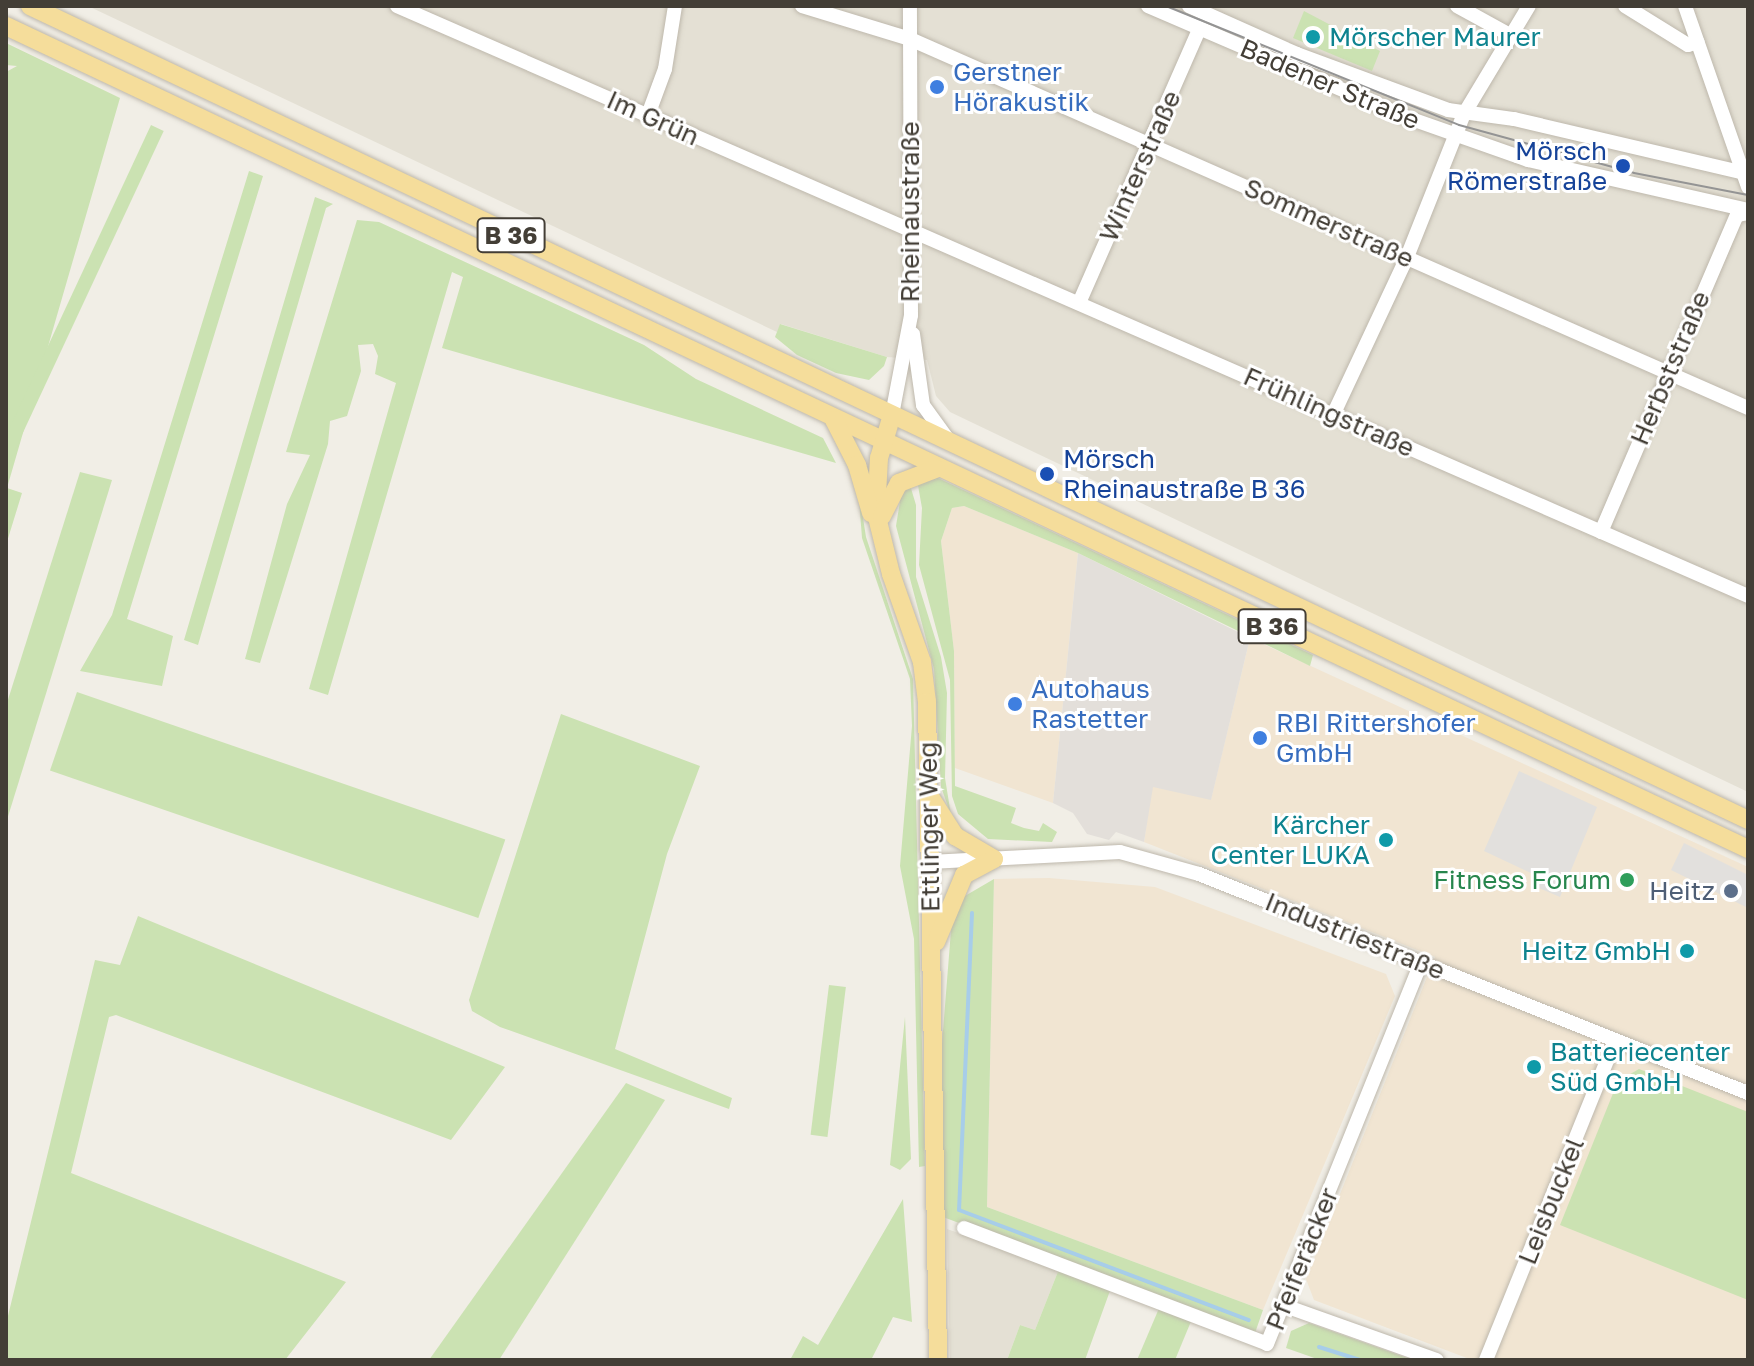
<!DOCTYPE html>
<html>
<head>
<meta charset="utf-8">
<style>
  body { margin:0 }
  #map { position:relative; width:1754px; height:1366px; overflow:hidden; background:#f1eee6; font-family:"Golos Text",sans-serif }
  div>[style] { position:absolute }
  .residential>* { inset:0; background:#e4e0d4 }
  .commercial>* { inset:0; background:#f1e5d2 }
  .industrial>* { inset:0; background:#e3dfda }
  .green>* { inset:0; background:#cbe2b2; transform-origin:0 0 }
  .parking>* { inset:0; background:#e2e0dd }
  .stream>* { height:4px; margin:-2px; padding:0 2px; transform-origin:2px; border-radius:2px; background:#a7cde9 }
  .roads { filter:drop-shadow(0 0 2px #beb8ac) drop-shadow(0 0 2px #beb8ac) }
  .minor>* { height:14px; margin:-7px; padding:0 7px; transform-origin:7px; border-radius:7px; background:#fff }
  .major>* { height:18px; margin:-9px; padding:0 9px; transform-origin:9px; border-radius:9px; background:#f5dd9b }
  .tram>* { height:2px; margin:-1px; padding:0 1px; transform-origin:1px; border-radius:1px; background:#949494 }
  .dots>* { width:22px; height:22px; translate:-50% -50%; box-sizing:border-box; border:4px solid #fff; border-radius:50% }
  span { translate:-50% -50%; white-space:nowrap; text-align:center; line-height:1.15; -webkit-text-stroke:6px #fff; paint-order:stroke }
  .shield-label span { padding:2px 6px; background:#fff; border:2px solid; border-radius:6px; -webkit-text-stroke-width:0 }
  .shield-label { font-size:24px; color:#433e36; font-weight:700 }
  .culture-label { font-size:26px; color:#0d838f }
  .left { translate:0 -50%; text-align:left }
  .right { translate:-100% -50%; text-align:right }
  .shop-label { font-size:26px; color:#366cbe }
  .street-label { font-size:26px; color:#433e36 }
  .transit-label { font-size:26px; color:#164399 }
  .leisure-label { font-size:26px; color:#27864d }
  .service-label { font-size:26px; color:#4e5e75 }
  .frame { position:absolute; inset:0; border:8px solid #433e36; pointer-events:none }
</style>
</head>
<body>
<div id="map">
  <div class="residential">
    <div style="clip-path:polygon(88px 6px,1748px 6px,1748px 792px,950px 412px,936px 396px,927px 360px,887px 357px,781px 324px,777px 332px)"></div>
    <div style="clip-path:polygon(947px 1229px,1059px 1269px,1035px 1330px,1020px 1325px,1007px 1360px,950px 1360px)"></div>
  </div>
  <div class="commercial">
    <div style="clip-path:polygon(964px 506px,1078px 553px,1053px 803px,955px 768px,954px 651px,941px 541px,952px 508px)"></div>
    <div style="clip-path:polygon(1250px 638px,1748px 867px,1748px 1360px,1472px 1360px,1314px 1300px,1306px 1279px,1435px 957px,1144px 842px,1152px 786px,1211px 799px)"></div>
    <div style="clip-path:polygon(1049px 878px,1155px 887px,1386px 974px,1395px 996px,1263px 1310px,987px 1207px,994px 879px)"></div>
  </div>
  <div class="industrial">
    <div style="clip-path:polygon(1078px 553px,1250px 638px,1211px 800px,1153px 787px,1144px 842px,1116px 832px,1109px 840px,1087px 834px,1073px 813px,1053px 803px)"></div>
  </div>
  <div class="green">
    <div style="clip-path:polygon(1304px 11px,1380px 51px,1372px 71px,1293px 38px)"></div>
    <div style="clip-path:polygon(6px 43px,120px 98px,7px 488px,22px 493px,6px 545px,6px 72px,17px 66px,6px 65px)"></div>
    <div style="left:151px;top:125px;width:14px;height:372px;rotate:25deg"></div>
    <div style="clip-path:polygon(249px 171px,263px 176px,127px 619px,173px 636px,162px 686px,80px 671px,112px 615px)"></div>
    <div style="clip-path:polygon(315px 197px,333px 204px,326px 208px,198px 645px,184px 640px)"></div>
    <div style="clip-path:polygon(357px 220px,379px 222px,644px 345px,696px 379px,823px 438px,836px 463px,442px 348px,463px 277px,452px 272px,328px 695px,309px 689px,396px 383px,375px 374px,378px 356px,373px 344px,358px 345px,361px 371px,347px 416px,330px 421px,328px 444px,260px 663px,245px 659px,287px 504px,310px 455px,286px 452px)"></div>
    <div style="clip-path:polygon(780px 324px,887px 357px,884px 366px,869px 380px,836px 373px,797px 355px,775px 337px)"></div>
    <div style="clip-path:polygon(80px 472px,112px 480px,6px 823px,6px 706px)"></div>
    <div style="clip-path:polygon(938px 478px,1313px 655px,1310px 666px,1078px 553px,964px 506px,952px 508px,941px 541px,954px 651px,955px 786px,1016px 808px,1011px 823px,1024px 828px,1039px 831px,1043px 823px,1057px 832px,1052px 842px,988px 839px,958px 814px,952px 796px,950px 680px,919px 565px,922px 508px,917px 480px)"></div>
    <div style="clip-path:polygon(910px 485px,916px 505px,916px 577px,941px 657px,947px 693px,945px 778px,951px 815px,941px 787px,934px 669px,896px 526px,901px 495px)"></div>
    <div style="clip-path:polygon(858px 486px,866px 537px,913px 679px,925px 1166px,919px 1167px,914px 939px,900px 866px,912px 726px,910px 679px,862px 538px)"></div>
    <div style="left:77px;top:692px;width:453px;height:83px;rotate:19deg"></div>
    <div style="clip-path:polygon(561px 714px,700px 766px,667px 854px,615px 1049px,732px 1098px,729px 1109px,500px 1027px,472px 1011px,469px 1000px)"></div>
    <div style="clip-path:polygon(994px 879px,987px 1207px,1263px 1310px,1255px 1333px,943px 1217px,939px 1081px,952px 918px,958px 900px)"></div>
    <div style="clip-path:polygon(138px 916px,505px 1067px,451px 1140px,116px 1015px,109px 1017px,71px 1173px,346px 1282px,285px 1360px,6px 1360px,6px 1324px,95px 960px,120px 965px)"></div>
    <div style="left:829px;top:985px;width:17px;height:151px;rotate:7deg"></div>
    <div style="clip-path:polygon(905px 1017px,911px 1159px,900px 1170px,890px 1165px)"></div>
    <div style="clip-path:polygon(1639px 1069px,1748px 1112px,1748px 1300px,1560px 1225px,1618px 1081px)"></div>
    <div style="clip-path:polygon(626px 1083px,665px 1100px,499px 1360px,429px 1360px)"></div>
    <div style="clip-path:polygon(903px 1199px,912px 1322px,893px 1317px,871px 1360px,790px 1360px,803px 1336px,818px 1345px)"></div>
    <div style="clip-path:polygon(1059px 1269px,1111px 1288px,1085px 1360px,1007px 1360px,1020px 1325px,1035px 1330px)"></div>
    <div style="clip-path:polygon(1160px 1306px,1192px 1319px,1175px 1360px,1137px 1360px)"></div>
    <div style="clip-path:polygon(1309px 1323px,1413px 1360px,1320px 1360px,1286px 1348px,1291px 1331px)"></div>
  </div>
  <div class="parking">
    <div style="clip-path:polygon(1519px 771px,1597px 807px,1560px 897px,1532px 885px,1535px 875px,1484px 851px)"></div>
    <div style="clip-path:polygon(1684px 843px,1748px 875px,1748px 908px,1671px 870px)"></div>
  </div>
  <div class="stream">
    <div style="left:972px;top:913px;width:297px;rotate:92.5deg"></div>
    <div style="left:959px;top:1210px;width:310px;rotate:20.8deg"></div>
    <div style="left:1319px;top:1347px;width:43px;rotate:17.6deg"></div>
  </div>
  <div class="roads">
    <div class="minor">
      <div style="left:397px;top:6px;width:1474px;rotate:23.59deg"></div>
      <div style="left:802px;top:6px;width:113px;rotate:17deg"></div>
      <div style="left:910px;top:39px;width:916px;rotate:23.77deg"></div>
      <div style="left:1148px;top:6px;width:278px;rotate:23.3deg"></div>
      <div style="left:1403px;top:116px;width:133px;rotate:19.4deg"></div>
      <div style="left:1528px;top:160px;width:226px;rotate:12.8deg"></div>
      <div style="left:1189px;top:6px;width:118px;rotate:24deg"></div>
      <div style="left:1297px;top:54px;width:161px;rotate:20.3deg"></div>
      <div style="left:1448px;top:110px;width:67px;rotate:7.8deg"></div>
      <div style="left:1514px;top:119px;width:240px;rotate:13.2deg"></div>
      <div style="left:1457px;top:6px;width:60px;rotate:28.7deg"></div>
      <div style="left:1625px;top:6px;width:74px;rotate:31.8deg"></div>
      <div style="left:1688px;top:45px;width:10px;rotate:-17deg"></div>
      <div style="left:1685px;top:6px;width:192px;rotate:70.8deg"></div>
      <div style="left:648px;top:115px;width:49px;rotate:-69.7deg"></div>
      <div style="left:665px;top:69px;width:64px;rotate:-81deg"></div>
      <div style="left:1079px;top:303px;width:299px;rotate:-66.3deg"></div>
      <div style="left:913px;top:334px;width:72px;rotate:82deg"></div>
      <div style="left:923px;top:405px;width:44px;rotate:54.2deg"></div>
      <div style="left:1334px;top:413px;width:172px;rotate:-64.9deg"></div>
      <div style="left:1407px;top:257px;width:154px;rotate:-68.3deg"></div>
      <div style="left:1464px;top:114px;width:126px;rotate:-59deg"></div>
      <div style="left:892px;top:415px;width:102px;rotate:-79.2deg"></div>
      <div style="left:911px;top:315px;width:309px;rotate:-90.2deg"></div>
      <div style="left:1601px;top:532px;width:345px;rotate:-66.8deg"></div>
      <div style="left:1737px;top:215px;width:11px;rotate:-10deg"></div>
      <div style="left:930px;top:862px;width:190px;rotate:-3deg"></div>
      <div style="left:1120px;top:852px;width:82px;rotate:15.6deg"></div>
      <div style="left:1199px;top:874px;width:591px;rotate:21.75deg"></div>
      <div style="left:964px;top:1228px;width:324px;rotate:20.9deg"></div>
      <div style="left:1267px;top:1344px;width:411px;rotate:-68deg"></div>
      <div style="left:1285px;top:1306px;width:161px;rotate:19.6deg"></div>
      <div style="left:1486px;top:1360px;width:344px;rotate:-68deg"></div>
    </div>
    <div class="major">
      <div style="left:30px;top:6px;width:1901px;rotate:25.35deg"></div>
      <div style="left:6px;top:26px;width:1927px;rotate:25.29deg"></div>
      <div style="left:892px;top:415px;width:45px;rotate:106.8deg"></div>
      <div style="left:879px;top:458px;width:55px;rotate:93.1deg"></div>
      <div style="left:876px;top:513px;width:63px;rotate:76.2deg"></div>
      <div style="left:891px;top:574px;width:93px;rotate:70.6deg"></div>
      <div style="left:922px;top:662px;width:40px;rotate:82.9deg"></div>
      <div style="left:927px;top:702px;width:658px;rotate:89.04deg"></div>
      <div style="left:834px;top:420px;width:51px;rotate:62.9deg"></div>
      <div style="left:857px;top:465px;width:50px;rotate:73.7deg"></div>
      <div style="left:882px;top:516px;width:37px;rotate:-63deg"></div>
      <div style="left:899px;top:483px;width:40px;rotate:-21deg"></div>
      <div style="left:929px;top:795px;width:49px;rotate:57.6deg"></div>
      <div style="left:955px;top:836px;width:45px;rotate:30.5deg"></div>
      <div style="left:936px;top:942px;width:73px;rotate:-67.3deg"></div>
      <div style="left:964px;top:875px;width:34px;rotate:-28deg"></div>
    </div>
  </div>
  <div class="tram">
    <div style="left:1166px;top:6px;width:316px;rotate:22.1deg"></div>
    <div style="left:1459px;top:125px;width:181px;rotate:15.3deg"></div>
    <div style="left:1634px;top:173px;width:116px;rotate:10.9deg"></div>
  </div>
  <div class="dots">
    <div style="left:1313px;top:37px;background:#0f9aa8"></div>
    <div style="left:937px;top:87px;background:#3f7fe0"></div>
    <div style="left:1623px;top:166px;background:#1a4fb4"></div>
    <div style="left:1047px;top:474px;background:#1a4fb4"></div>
    <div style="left:1015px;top:704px;background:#3f7fe0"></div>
    <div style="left:1260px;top:738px;background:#3f7fe0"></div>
    <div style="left:1386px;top:840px;background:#0f9aa8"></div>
    <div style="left:1627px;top:880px;background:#2e9e5b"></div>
    <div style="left:1731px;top:891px;background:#5c6f8a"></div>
    <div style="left:1687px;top:951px;background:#0f9aa8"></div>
    <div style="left:1534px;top:1067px;background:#0f9aa8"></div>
  </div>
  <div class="shield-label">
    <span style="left:511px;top:235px">B 36</span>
    <span style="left:1272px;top:626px">B 36</span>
  </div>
  <div class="culture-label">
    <span class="left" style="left:1329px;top:37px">Mörscher Maurer</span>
    <span class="right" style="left:1370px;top:840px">Kärcher<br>Center LUKA</span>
    <span class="right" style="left:1671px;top:951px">Heitz GmbH</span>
    <span class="left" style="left:1550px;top:1067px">Batteriecenter<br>Süd GmbH</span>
  </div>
  <div class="shop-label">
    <span class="left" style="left:953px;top:87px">Gerstner<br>Hörakustik</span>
    <span class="left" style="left:1031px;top:704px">Autohaus<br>Rastetter</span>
    <span class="left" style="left:1276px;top:738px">RBI Rittershofer<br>GmbH</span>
  </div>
  <div class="street-label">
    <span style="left:1330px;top:84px;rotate:23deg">Badener Straße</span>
    <span style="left:653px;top:118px;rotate:24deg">Im Grün</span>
    <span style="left:1140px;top:166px;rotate:-66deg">Winterstraße</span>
    <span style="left:910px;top:212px;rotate:-90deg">Rheinaustraße</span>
    <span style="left:1329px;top:223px;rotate:24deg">Sommerstraße</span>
    <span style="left:1670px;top:368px;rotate:-67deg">Herbststraße</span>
    <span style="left:1329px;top:412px;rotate:24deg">Frühlingstraße</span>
    <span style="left:929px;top:827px;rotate:-91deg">Ettlinger Weg</span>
    <span style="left:1355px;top:936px;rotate:22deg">Industriestraße</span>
    <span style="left:1551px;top:1201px;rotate:-68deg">Leisbuckel</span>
    <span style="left:1302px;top:1259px;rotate:-68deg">Pfeiferäcker</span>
  </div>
  <div class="transit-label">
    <span class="right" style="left:1607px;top:166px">Mörsch<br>Römerstraße</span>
    <span class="left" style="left:1063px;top:474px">Mörsch<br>Rheinaustraße B 36</span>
  </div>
  <div class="leisure-label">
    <span class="right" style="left:1611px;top:880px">Fitness Forum</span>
  </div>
  <div class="service-label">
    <span class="right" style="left:1715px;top:891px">Heitz</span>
  </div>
  <div class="frame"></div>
</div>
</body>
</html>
